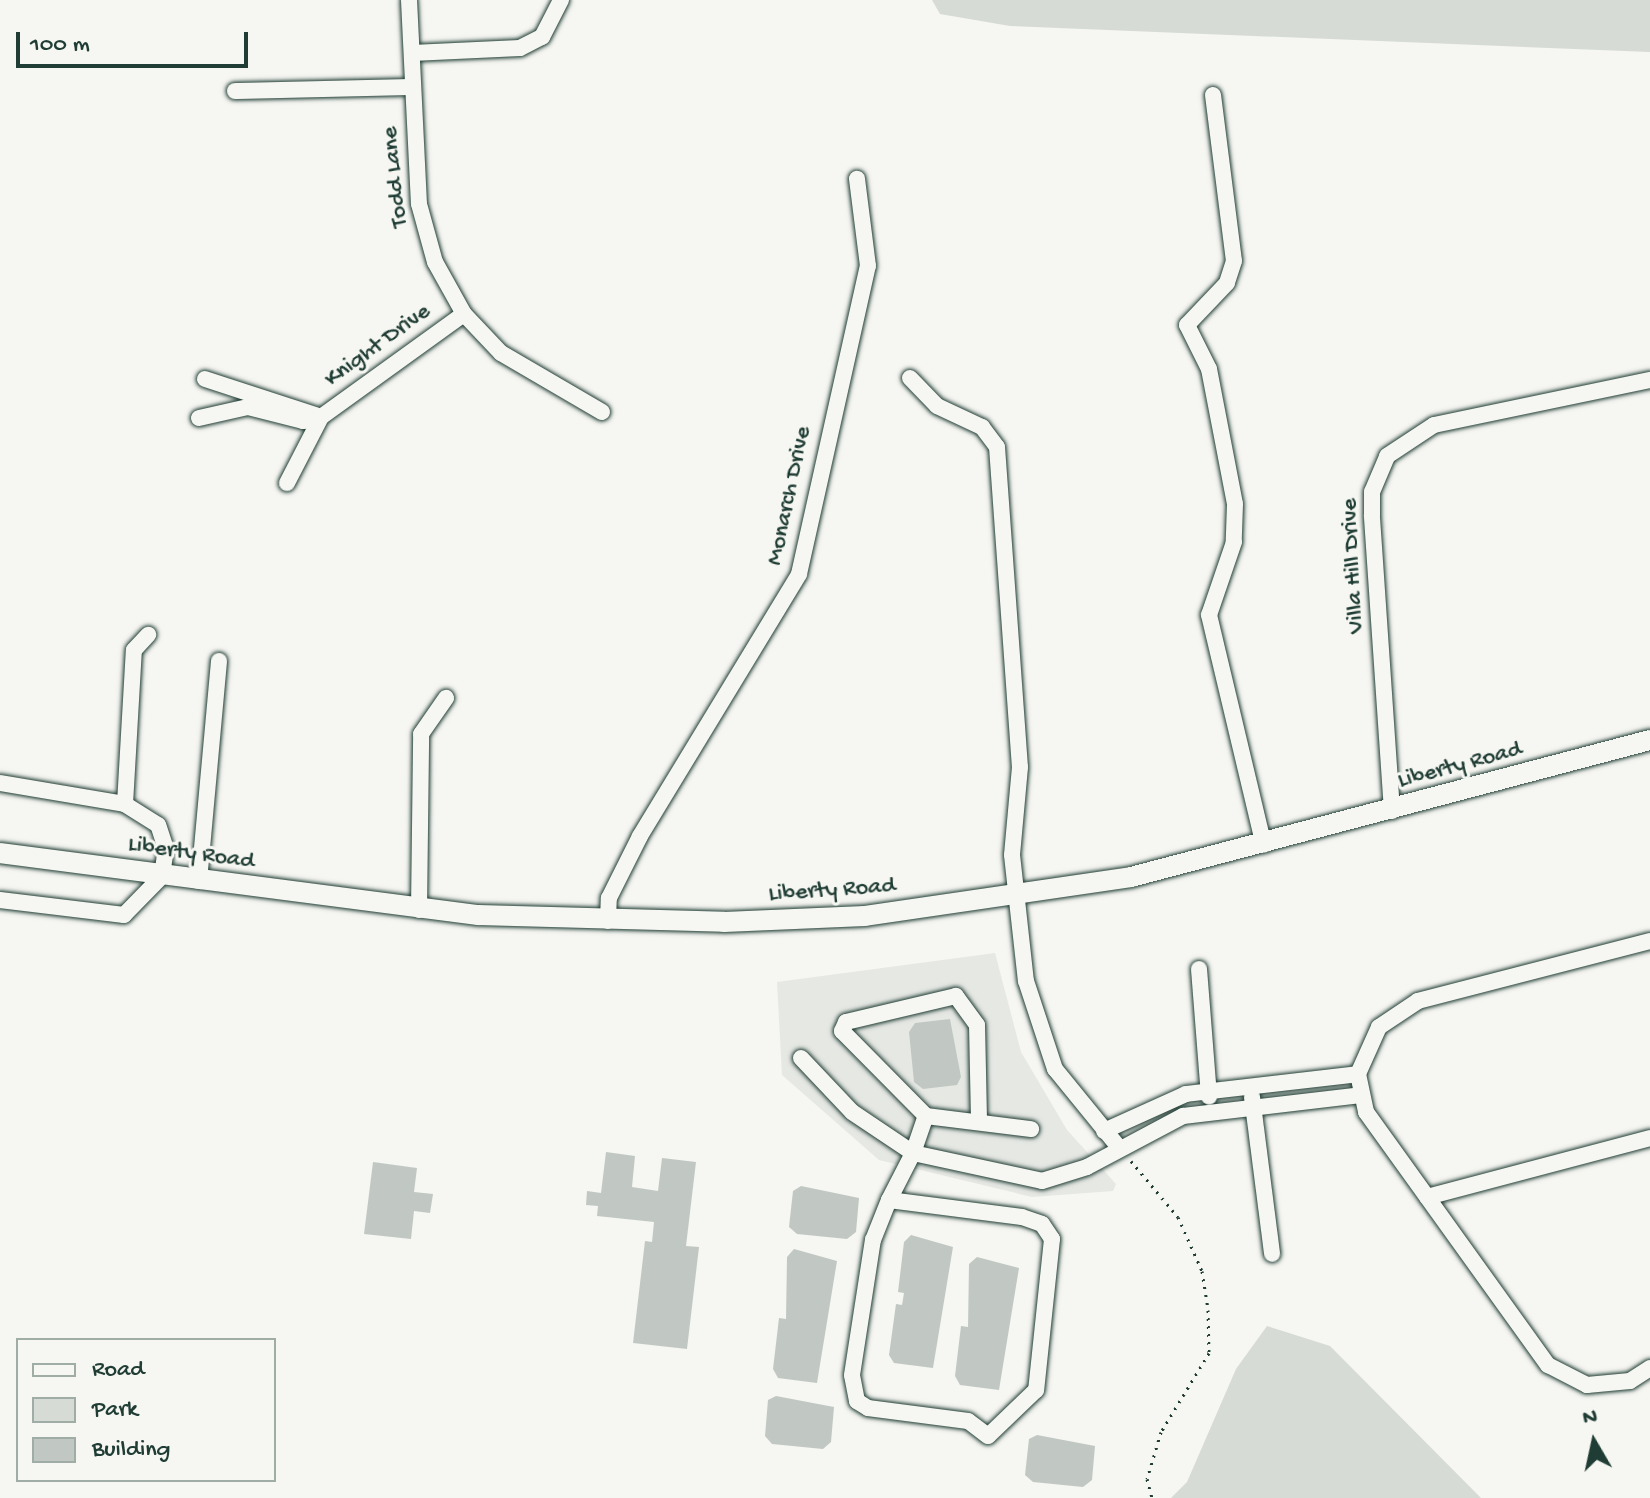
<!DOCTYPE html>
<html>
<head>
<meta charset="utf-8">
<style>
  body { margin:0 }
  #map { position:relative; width:1650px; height:1498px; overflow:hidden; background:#f6f6f2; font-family:"Gochi Hand",sans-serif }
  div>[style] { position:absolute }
  .built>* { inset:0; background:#e6e8e4 }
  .green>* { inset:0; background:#d6dbd6 }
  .building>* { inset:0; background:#c1c8c3 }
  .path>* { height:3px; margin-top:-1.5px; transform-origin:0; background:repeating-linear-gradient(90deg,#1f3d34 0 2px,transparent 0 8px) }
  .roads { filter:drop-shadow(0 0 2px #1f3d34) drop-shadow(0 0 2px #1f3d34) }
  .minor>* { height:16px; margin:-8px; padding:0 8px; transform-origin:8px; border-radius:8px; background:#f6f6f2 }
  .major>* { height:20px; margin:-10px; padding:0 10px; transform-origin:10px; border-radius:10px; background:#f6f6f2 }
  span { translate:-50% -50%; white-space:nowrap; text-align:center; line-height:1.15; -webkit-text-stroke:6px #f6f6f2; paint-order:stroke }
  .street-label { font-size:24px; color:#1f3d34 }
  .legend { position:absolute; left:16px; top:1338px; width:260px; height:144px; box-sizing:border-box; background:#f6f6f2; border:2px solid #a0aca6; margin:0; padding:10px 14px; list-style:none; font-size:24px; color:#1f3d34 }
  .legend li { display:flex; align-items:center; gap:16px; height:40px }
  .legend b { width:40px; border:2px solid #a0aca6 }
  .north { position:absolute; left:1554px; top:1402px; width:80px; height:80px; -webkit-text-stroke:6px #f6f6f2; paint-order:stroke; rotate:351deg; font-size:22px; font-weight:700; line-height:32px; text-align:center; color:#1f3d34 }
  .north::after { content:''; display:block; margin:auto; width:28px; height:36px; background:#1f3d34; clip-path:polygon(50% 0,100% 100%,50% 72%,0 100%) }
  .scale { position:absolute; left:16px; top:32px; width:232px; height:36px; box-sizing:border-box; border:4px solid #1f3d34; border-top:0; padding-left:10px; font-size:24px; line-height:28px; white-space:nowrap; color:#1f3d34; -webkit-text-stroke:6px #f6f6f2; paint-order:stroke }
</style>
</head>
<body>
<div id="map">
  <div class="built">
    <div style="clip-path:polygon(995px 953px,1021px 1052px,1067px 1130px,1116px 1184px,1113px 1191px,1032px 1197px,879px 1160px,782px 1075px,777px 982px)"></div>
  </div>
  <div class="green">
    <div style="clip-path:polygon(932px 0,1650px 0,1650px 52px,1010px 26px,940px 14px)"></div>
    <div style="clip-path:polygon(1267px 1326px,1330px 1346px,1481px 1498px,1171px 1498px,1187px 1482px,1236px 1369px)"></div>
  </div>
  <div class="building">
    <div style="clip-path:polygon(950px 1019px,961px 1077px,957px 1085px,923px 1089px,914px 1082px,909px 1032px,915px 1023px)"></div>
    <div style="clip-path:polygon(606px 1152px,635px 1156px,632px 1187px,658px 1191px,662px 1158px,696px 1162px,686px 1246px,699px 1247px,687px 1349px,633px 1343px,645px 1241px,652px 1242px,654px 1222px,597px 1216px,598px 1206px,586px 1205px,587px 1191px,601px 1193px)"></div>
    <div style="clip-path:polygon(373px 1162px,417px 1168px,414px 1192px,433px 1194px,430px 1213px,414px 1211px,411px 1239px,364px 1234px)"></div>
    <div style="clip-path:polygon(801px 1186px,859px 1198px,856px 1232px,847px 1239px,797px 1234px,789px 1227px,793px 1191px)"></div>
    <div style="clip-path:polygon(911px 1235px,953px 1247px,933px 1368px,894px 1363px,889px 1355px,896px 1304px,902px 1305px,904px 1293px,898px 1292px,904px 1242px)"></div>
    <div style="clip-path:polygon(794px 1249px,837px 1261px,817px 1383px,778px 1378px,773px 1369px,779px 1318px,786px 1319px,787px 1257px)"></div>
    <div style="clip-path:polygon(977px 1257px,1019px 1268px,999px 1390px,960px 1385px,955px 1376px,961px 1326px,968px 1327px,969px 1264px)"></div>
    <div style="clip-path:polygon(776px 1396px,834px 1407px,831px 1442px,823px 1449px,772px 1444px,765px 1436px,768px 1400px)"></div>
    <div style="clip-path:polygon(1037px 1435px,1095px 1446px,1092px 1480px,1083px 1487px,1033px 1482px,1025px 1475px,1029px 1439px)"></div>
  </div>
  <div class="path">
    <div style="left:1131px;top:1161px;width:73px;rotate:50deg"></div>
    <div style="left:1178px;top:1217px;width:59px;rotate:66deg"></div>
    <div style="left:1202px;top:1271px;width:39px;rotate:81deg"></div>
    <div style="left:1208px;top:1310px;width:43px;rotate:88.7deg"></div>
    <div style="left:1209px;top:1353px;width:92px;rotate:121.3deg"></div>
    <div style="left:1161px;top:1432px;width:49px;rotate:106.6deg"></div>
    <div style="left:1147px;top:1479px;width:20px;rotate:75deg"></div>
  </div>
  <div class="roads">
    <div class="minor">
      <div style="left:409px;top:0;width:204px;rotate:87.2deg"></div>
      <div style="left:419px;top:204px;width:60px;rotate:74.6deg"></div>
      <div style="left:435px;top:262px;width:60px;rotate:60.9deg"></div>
      <div style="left:464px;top:314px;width:54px;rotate:46.5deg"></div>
      <div style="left:501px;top:353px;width:117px;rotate:30.3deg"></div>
      <div style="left:412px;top:53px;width:108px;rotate:-2.7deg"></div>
      <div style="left:520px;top:48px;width:25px;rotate:-27deg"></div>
      <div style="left:542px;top:37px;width:42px;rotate:-62.8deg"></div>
      <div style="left:235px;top:91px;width:178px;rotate:-1.3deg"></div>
      <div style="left:1213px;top:95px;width:167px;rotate:82.8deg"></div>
      <div style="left:1234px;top:261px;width:23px;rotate:108deg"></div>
      <div style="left:1227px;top:283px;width:58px;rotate:133.6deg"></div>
      <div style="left:1187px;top:325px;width:49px;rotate:63.4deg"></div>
      <div style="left:1209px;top:369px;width:137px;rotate:79.1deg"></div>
      <div style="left:1235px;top:504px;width:38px;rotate:92deg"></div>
      <div style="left:1234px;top:542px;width:77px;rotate:108.9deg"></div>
      <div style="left:1209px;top:615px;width:236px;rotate:76.6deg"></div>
      <div style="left:910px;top:378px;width:39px;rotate:46deg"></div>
      <div style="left:937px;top:406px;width:50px;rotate:25deg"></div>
      <div style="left:982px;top:427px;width:25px;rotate:53deg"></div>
      <div style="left:997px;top:447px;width:321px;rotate:85.9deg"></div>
      <div style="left:1020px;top:767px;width:88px;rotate:95.2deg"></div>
      <div style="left:1012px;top:855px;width:127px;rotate:83.7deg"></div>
      <div style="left:1026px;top:981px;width:93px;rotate:71.8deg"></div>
      <div style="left:1055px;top:1069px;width:98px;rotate:50.8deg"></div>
      <div style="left:205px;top:379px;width:122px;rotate:18.1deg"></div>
      <div style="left:199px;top:418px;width:50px;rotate:-12.7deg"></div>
      <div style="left:248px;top:407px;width:57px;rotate:14.3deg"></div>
      <div style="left:303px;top:421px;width:18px;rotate:-13deg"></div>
      <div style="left:321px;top:417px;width:176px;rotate:-35.8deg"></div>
      <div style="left:287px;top:483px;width:74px;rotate:-62.7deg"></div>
      <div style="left:0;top:783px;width:127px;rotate:9.5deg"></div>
      <div style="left:1392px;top:811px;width:297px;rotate:-93.9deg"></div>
      <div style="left:1372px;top:515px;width:23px;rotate:-90deg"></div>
      <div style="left:1372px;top:492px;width:39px;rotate:-67deg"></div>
      <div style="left:1387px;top:456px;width:56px;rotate:-33.4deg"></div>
      <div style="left:1434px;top:425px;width:221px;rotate:-11.8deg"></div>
      <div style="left:199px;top:881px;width:221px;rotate:-84.8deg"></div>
      <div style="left:0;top:900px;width:125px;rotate:6.9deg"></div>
      <div style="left:124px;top:915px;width:54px;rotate:-45.7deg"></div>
      <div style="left:162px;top:876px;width:27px;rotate:-82deg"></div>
      <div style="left:166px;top:849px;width:25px;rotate:-108deg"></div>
      <div style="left:158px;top:825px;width:39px;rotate:-148deg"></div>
      <div style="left:125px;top:804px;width:154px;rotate:-86.7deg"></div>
      <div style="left:134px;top:650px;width:21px;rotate:-47deg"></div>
      <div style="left:419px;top:910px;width:176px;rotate:-89.3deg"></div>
      <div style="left:421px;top:734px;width:44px;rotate:-55.2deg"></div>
      <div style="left:608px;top:921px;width:23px;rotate:-88deg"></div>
      <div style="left:609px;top:898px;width:69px;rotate:-63.4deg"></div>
      <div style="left:640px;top:836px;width:306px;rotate:-58.7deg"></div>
      <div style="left:799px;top:574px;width:316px;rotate:-77.4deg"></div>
      <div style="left:868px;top:266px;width:88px;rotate:-97.2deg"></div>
      <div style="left:1650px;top:941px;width:240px;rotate:165.5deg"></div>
      <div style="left:1418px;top:1001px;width:47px;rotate:146.3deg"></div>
      <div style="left:1379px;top:1027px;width:51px;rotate:114.1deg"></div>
      <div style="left:1358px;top:1074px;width:39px;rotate:78deg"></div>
      <div style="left:1366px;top:1112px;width:312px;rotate:54.3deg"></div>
      <div style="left:1548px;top:1365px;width:44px;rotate:27.1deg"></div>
      <div style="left:1587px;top:1385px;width:43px;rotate:-5.3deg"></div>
      <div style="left:1630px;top:1381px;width:24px;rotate:-33deg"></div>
      <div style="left:1199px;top:969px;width:128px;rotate:85.5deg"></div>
      <div style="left:801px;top:1058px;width:74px;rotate:46.6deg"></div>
      <div style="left:852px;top:1112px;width:73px;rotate:33.9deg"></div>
      <div style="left:913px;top:1153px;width:132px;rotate:12.2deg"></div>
      <div style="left:1042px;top:1181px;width:47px;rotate:-17.3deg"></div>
      <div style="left:1087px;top:1167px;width:109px;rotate:-28deg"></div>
      <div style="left:1183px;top:1116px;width:179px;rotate:-6.7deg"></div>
      <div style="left:1252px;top:1097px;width:158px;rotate:82.7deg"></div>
      <div style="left:979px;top:1120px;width:95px;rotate:-91.2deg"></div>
      <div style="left:977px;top:1025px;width:36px;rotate:-126deg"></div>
      <div style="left:956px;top:996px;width:113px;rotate:166.7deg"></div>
      <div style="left:846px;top:1022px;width:10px;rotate:114deg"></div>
      <div style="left:842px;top:1031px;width:120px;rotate:45.3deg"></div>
      <div style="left:926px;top:1116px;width:106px;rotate:7.1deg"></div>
      <div style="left:1104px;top:1131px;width:90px;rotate:-24.3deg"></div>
      <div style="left:1186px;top:1094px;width:173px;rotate:-6.6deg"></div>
      <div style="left:1427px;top:1197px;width:231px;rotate:-14.8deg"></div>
      <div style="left:889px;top:1200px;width:134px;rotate:7.3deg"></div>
      <div style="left:1022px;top:1217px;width:21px;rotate:19deg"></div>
      <div style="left:1042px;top:1224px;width:18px;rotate:56deg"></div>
      <div style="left:1052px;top:1239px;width:152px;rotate:96deg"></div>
      <div style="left:1036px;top:1390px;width:66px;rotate:136.2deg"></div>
      <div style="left:988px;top:1436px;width:25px;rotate:-143deg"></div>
      <div style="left:968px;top:1421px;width:101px;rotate:-172.6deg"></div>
      <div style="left:868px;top:1408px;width:13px;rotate:-148deg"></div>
      <div style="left:857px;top:1401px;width:26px;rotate:-101deg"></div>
      <div style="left:852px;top:1375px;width:137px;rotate:-81.2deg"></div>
      <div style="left:873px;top:1240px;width:43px;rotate:-68.2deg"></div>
      <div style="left:889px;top:1200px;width:53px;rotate:-62.9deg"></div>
      <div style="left:913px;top:1153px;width:39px;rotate:-71deg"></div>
    </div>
    <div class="major">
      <div style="left:0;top:853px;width:482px;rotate:7.4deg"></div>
      <div style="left:478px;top:915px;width:246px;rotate:1.6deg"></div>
      <div style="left:724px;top:922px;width:141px;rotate:-2.4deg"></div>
      <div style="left:865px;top:916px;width:269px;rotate:-8.3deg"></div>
      <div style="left:1131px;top:877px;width:537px;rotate:-14.79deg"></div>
    </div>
  </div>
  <div class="street-label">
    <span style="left:396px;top:177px;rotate:-96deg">Todd Lane</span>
    <span style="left:378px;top:346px;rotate:-36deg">Knight Drive</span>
    <span style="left:790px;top:496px;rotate:-78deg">Monarch Drive</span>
    <span style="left:1354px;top:566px;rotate:-93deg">Villa Hill Drive</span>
    <span style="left:1460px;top:766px;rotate:-15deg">Liberty Road</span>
    <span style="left:191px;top:854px;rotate:8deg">Liberty Road</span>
    <span style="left:832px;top:891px;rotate:-4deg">Liberty Road</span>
  </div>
  <ul class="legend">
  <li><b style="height:10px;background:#f6f6f2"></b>Road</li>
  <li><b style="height:22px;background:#d6dbd6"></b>Park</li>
  <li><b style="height:22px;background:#c1c8c3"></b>Building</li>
  </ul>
  <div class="north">N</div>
  <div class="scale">100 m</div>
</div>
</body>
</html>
